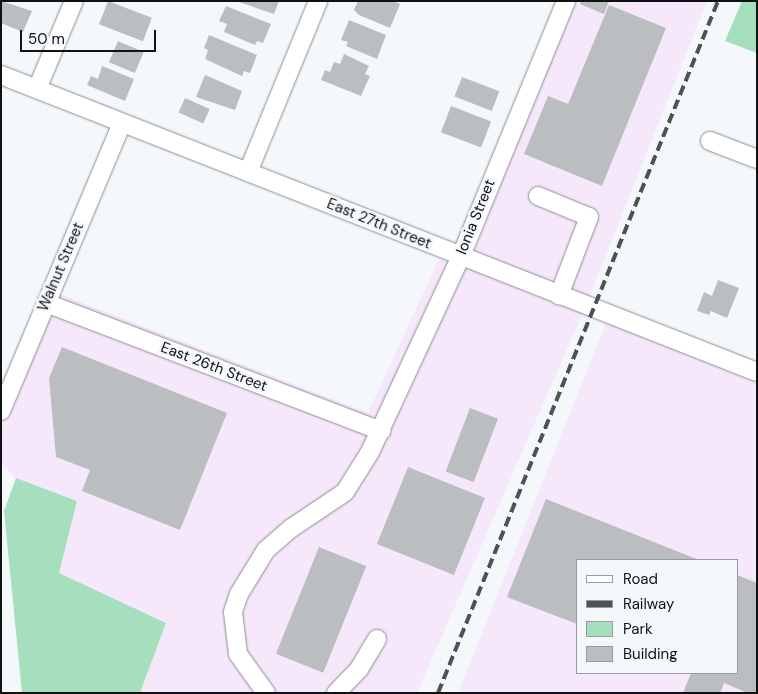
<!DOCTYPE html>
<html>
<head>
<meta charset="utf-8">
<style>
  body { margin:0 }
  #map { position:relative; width:758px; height:694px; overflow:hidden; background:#f4f8fb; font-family:"DM Sans",sans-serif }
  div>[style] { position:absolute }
  .industrial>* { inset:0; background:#f6e7fb }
  .green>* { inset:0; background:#a5dfbd }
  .building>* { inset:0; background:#babec1; transform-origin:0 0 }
  .roads { filter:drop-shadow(0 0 1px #8b8e91) drop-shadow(0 0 1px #8b8e91) }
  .minor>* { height:18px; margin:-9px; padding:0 9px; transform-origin:9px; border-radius:9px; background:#fff }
  .rail>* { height:4px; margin-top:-2px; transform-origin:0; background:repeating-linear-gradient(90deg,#4f5153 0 10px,transparent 0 15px) }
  span { translate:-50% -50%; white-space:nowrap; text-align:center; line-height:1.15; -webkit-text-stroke:5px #f4f8fb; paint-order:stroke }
  .street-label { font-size:15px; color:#101113 }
  .frame { position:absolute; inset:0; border:2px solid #101113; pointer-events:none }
  .legend { position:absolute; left:576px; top:559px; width:162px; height:115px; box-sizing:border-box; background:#f4f8fb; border:1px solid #999c9e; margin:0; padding:6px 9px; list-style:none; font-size:15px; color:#101113 }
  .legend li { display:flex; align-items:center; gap:10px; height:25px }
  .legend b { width:25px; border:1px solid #999c9e }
  .scale { position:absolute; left:20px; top:30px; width:136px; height:22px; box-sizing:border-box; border:2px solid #101113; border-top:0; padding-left:6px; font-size:15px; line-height:18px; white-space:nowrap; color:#101113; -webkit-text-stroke:4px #f4f8fb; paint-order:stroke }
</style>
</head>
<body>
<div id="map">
  <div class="industrial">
    <div style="clip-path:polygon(574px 1px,707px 1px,582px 315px,417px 693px,140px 693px,166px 623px,58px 573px,77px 501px,16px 478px,1px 464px,1px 400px,44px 288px,368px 413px,439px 259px,467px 269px)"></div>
    <div style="clip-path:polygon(evenodd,606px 323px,757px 382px,757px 693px,458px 693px,606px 323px,577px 560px,737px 560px,737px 673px,577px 673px,577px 560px)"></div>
  </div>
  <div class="green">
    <div style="clip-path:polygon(742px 1px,757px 1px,757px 53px,725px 41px)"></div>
    <div style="clip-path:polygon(16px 478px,77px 501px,59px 573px,166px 623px,140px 693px,22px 693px,4px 511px)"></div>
  </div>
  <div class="building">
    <div style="clip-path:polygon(1px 1px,32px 11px,23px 32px,1px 23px)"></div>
    <div style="left:108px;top:1px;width:47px;height:25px;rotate:21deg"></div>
    <div style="clip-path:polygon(236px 1px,279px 1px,274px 14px)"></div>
    <div style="clip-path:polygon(358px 1px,393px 1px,400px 4px,390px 28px,359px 15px,354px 10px)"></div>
    <div style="clip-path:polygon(581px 1px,609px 1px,604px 14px,580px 4px)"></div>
    <div style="clip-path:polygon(609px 5px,666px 28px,602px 186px,524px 154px,548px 96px,568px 104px)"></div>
    <div style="clip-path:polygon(226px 6px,271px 24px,263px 43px,257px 41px,255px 45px,224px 32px,227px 24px,219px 21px)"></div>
    <div style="clip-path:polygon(349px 20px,386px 35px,377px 59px,346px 46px,348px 42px,341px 40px)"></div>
    <div style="clip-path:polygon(209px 35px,257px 55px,250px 73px,244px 71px,242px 76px,205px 59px,208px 50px,204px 48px)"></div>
    <div style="left:118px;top:41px;width:28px;height:23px;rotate:23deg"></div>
    <div style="clip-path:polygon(344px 54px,369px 66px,365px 74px,370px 76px,361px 96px,321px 80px,325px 70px,330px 72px,334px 62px,340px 64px)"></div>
    <div style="clip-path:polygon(102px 66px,134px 79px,125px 101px,87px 85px,91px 76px,98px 79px)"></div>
    <div style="clip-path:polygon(205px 75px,242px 91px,235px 110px,196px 97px)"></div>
    <div style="left:462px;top:77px;width:40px;height:21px;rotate:21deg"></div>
    <div style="left:185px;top:98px;width:27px;height:16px;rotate:24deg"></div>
    <div style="left:451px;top:106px;width:43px;height:28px;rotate:21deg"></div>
    <div style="clip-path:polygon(718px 280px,739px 288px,727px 318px,711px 311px,709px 315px,697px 311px,704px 292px,712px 296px)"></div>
    <div style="clip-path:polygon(62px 347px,227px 413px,180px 530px,82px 491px,90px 470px,56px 457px,49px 378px)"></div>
    <div style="left:470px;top:408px;width:30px;height:68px;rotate:21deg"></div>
    <div style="left:408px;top:467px;width:83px;height:83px;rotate:22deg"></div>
    <div style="clip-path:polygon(546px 499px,699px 560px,577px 560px,577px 624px,507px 597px)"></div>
    <div style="left:319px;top:547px;width:51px;height:115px;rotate:22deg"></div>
    <div style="clip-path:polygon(737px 575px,757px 583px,757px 693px,748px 693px,724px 683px,720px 693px,683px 693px,691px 673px,737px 673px)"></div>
  </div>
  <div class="roads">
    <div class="minor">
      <div style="left:1px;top:75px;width:812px;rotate:21.45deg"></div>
      <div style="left:37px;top:89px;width:95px;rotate:-67.2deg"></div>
      <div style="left:710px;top:141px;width:50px;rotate:21deg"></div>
      <div style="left:248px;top:172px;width:185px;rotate:-67.7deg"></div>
      <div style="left:538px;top:196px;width:55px;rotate:22.4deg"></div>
      <div style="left:589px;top:217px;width:84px;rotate:111deg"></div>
      <div style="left:46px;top:303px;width:359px;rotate:20.9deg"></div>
      <div style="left:1px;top:411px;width:312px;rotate:-67.2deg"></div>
      <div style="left:266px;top:693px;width:48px;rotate:-125.7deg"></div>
      <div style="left:238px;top:654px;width:42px;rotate:-96.8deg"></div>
      <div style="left:233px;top:612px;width:19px;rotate:-72deg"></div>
      <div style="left:239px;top:594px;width:52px;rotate:-58.5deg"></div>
      <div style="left:266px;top:550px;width:32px;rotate:-41deg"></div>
      <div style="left:290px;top:529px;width:66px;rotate:-33.9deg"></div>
      <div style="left:345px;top:492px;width:47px;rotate:-58deg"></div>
      <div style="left:370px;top:452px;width:216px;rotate:-65.1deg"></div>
      <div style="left:461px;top:256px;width:276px;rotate:-67.6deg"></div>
      <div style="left:336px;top:693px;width:33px;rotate:-46deg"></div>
      <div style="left:359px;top:669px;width:35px;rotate:-59deg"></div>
    </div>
  </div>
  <div class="rail">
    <div style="left:438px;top:693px;width:747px;rotate:-67.97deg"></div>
  </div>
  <div class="street-label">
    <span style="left:476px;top:217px;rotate:-68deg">Ionia Street</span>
    <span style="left:379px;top:224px;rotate:22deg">East 27th Street</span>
    <span style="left:61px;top:267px;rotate:-67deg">Walnut Street</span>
    <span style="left:214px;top:367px;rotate:21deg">East 26th Street</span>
  </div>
  <div class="frame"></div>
  <ul class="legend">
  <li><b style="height:6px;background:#fff"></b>Road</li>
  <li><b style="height:6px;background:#4f5153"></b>Railway</li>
  <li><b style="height:14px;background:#a5dfbd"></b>Park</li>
  <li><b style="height:14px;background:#babec1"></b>Building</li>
  </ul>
  <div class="scale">50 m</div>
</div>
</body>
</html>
